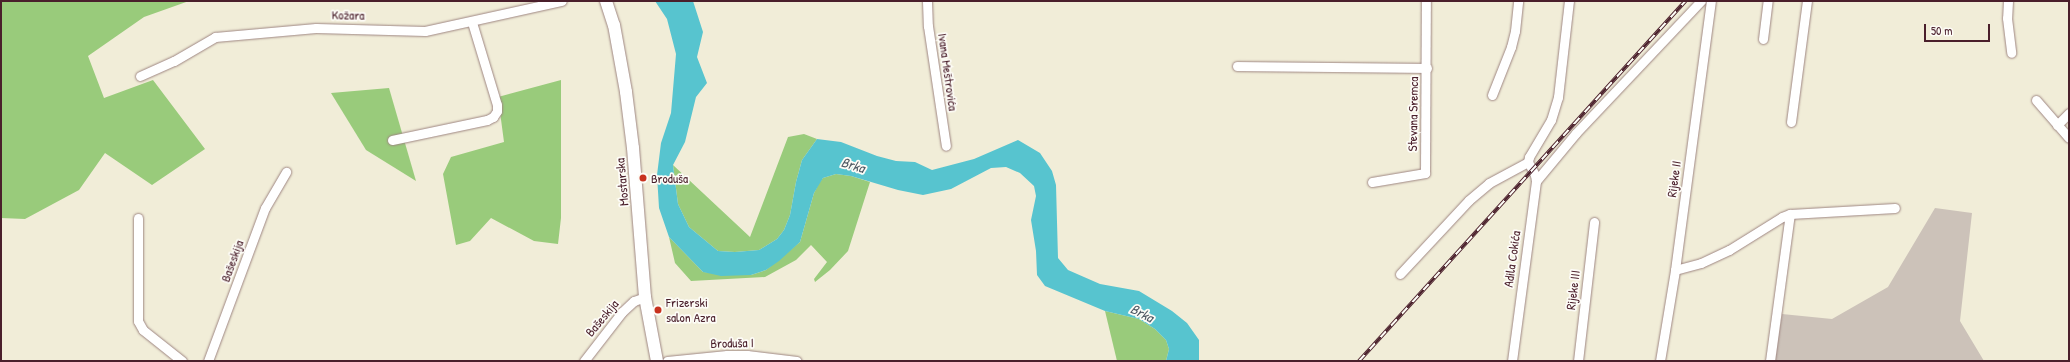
<!DOCTYPE html>
<html>
<head>
<meta charset="utf-8">
<style>
  body { margin:0 }
  #map { position:relative; width:2070px; height:362px; overflow:hidden; background:#f1edd8; font-family:"Patrick Hand",sans-serif }
  div>[style] { position:absolute }
  .industrial>* { inset:0; background:#ccc2b9 }
  .green>* { inset:0; background:#99cb7b }
  .water>* { inset:0; background:#57c4cf }
  .roads { filter:drop-shadow(0 0 1px #9e8682) drop-shadow(0 0 1px #9e8682) }
  .minor>* { height:9px; margin:-4.5px; padding:0 4.5px; transform-origin:4.5px; border-radius:4.5px; background:#fff }
  .major>* { height:12px; margin:-6px; padding:0 6px; transform-origin:6px; border-radius:6px; background:#fff }
  .rail>* { height:4px; margin-top:-2px; transform-origin:0; background:repeating-linear-gradient(90deg,#fdfcf7 0 8px,#4a1f2b 0 16px); box-sizing:border-box; border-block:1px solid #4a1f2b }
  .dots>* { width:11px; height:11px; translate:-50% -50%; box-sizing:border-box; border:2px solid #fdfcf7; border-radius:50% }
  span { translate:-50% -50%; white-space:nowrap; text-align:center; line-height:1.15; -webkit-text-stroke:3.5px #fdfcf7; paint-order:stroke }
  .street-label { font-size:13px; color:#4a1f2b }
  .poi-label { font-size:13px; color:#4a1f2b }
  .left { translate:0 -50%; text-align:left }
  .water-label { font-size:14px; color:#4f5964; font-style:italic }
  .frame { position:absolute; inset:0; border:2px solid #4a1f2b; pointer-events:none }
  .scale { position:absolute; left:1924px; top:24px; width:66px; height:18px; box-sizing:border-box; border:2px solid #4a1f2b; border-top:0; padding-left:5px; font-size:12px; line-height:14px; white-space:nowrap; color:#4a1f2b; -webkit-text-stroke:3px #fdfcf7; paint-order:stroke }
</style>
</head>
<body>
<div id="map">
  <div class="industrial">
    <div style="clip-path:polygon(1935px 208px,1972px 213px,1960px 321px,1984px 361px,1775px 361px,1782px 314px,1832px 319px,1888px 287px)"></div>
  </div>
  <div class="green">
    <div style="clip-path:polygon(1px 1px,189px 1px,144px 17px,88px 56px,104px 98px,153px 80px,205px 149px,152px 185px,105px 153px,79px 190px,25px 219px,1px 218px)"></div>
    <div style="clip-path:polygon(561px 80px,561px 218px,558px 244px,534px 241px,491px 218px,470px 241px,456px 245px,443px 174px,451px 157px,504px 142px,498px 97px)"></div>
    <div style="clip-path:polygon(389px 88px,416px 181px,366px 150px,331px 93px)"></div>
    <div style="clip-path:polygon(804px 134px,817px 139px,802px 160px,796px 182px,790px 215px,784px 230px,777px 239px,759px 250px,735px 252px,718px 251px,689px 227px,678px 204px,673px 165px,750px 237px,788px 137px)"></div>
    <div style="clip-path:polygon(836px 174px,851px 176px,870px 182px,848px 251px,830px 270px,815px 282px,814px 279px,827px 262px,811px 245px,796px 260px,765px 277px,691px 281px,675px 263px,669px 237px,703px 272px,751px 275px,766px 270px,800px 242px,814px 193px,819px 183px,823px 178px)"></div>
    <div style="clip-path:polygon(1105px 311px,1139px 319px,1155px 329px,1166px 340px,1169px 349px,1166px 361px,1117px 361px)"></div>
  </div>
  <div class="water">
    <div style="clip-path:polygon(655px 1px,693px 1px,703px 32px,697px 57px,707px 83px,696px 97px,685px 142px,673px 165px,678px 204px,689px 227px,718px 251px,735px 252px,759px 250px,777px 239px,784px 230px,790px 215px,796px 182px,802px 160px,817px 139px,841px 142px,877px 156px,896px 161px,915px 162px,932px 170px,974px 159px,1018px 140px,1040px 153px,1052px 171px,1056px 185px,1058px 258px,1068px 270px,1100px 284px,1139px 291px,1172px 311px,1187px 323px,1199px 340px,1199px 361px,1166px 361px,1169px 349px,1166px 340px,1155px 329px,1139px 319px,1105px 311px,1045px 286px,1037px 275px,1036px 251px,1031px 220px,1036px 196px,1034px 186px,1020px 173px,1006px 167px,991px 168px,951px 189px,923px 195px,898px 190px,851px 176px,836px 174px,823px 178px,814px 193px,800px 242px,779px 261px,766px 270px,751px 275px,721px 276px,703px 272px,669px 237px,659px 208px,657px 175px,661px 143px,671px 113px,676px 54px,667px 19px)"></div>
  </div>
  <div class="roads">
    <div class="minor">
      <div style="left:927px;top:1px;width:25px;rotate:88deg"></div>
      <div style="left:928px;top:26px;width:121px;rotate:81.5deg"></div>
      <div style="left:2008px;top:1px;width:17px;rotate:93deg"></div>
      <div style="left:2007px;top:18px;width:35px;rotate:83deg"></div>
      <div style="left:1763px;top:39px;width:38px;rotate:-83deg"></div>
      <div style="left:1237px;top:66px;width:190px;rotate:0.6deg"></div>
      <div style="left:140px;top:76px;width:37px;rotate:-24deg"></div>
      <div style="left:174px;top:61px;width:48px;rotate:-30.3deg"></div>
      <div style="left:215px;top:37px;width:101px;rotate:-5.1deg"></div>
      <div style="left:316px;top:28px;width:109px;rotate:1.6deg"></div>
      <div style="left:425px;top:31px;width:140px;rotate:-12.4deg"></div>
      <div style="left:1492px;top:95px;width:52px;rotate:-68.4deg"></div>
      <div style="left:1511px;top:47px;width:16px;rotate:-76deg"></div>
      <div style="left:1515px;top:31px;width:30px;rotate:-84deg"></div>
      <div style="left:2036px;top:100px;width:50px;rotate:49deg"></div>
      <div style="left:1791px;top:122px;width:122px;rotate:-82.5deg"></div>
      <div style="left:2057px;top:125px;width:17px;rotate:-45deg"></div>
      <div style="left:392px;top:140px;width:97px;rotate:-11.9deg"></div>
      <div style="left:487px;top:120px;width:7px;rotate:-27deg"></div>
      <div style="left:493px;top:117px;width:7px;rotate:-56deg"></div>
      <div style="left:497px;top:111px;width:6px;rotate:-90deg"></div>
      <div style="left:497px;top:105px;width:87px;rotate:-106.8deg"></div>
      <div style="left:1536px;top:181px;width:62px;rotate:-50.2deg"></div>
      <div style="left:1576px;top:133px;width:182px;rotate:-46.6deg"></div>
      <div style="left:1372px;top:182px;width:54px;rotate:-9.6deg"></div>
      <div style="left:1425px;top:173px;width:172px;rotate:-89.7deg"></div>
      <div style="left:138px;top:218px;width:103px;rotate:90deg"></div>
      <div style="left:138px;top:321px;width:10px;rotate:61deg"></div>
      <div style="left:143px;top:330px;width:50px;rotate:38.5deg"></div>
      <div style="left:1675px;top:270px;width:27px;rotate:-15deg"></div>
      <div style="left:1701px;top:263px;width:31px;rotate:-25deg"></div>
      <div style="left:1729px;top:250px;width:62px;rotate:-31.9deg"></div>
      <div style="left:1782px;top:217px;width:9px;rotate:-21deg"></div>
      <div style="left:1790px;top:214px;width:105px;rotate:-3.3deg"></div>
      <div style="left:1400px;top:274px;width:101px;rotate:-47deg"></div>
      <div style="left:1469px;top:200px;width:26px;rotate:-40deg"></div>
      <div style="left:1489px;top:183px;width:44px;rotate:-28.3deg"></div>
      <div style="left:208px;top:361px;width:163px;rotate:-69.6deg"></div>
      <div style="left:265px;top:208px;width:42px;rotate:-59.7deg"></div>
      <div style="left:584px;top:361px;width:62px;rotate:-52.2deg"></div>
      <div style="left:622px;top:312px;width:16px;rotate:-43deg"></div>
      <div style="left:634px;top:301px;width:12px;rotate:-20deg"></div>
      <div style="left:667px;top:361px;width:60px;rotate:-5.7deg"></div>
      <div style="left:727px;top:355px;width:20px"></div>
      <div style="left:747px;top:355px;width:50px;rotate:6.8deg"></div>
      <div style="left:1512px;top:361px;width:182px;rotate:-82.4deg"></div>
      <div style="left:1536px;top:181px;width:6px;rotate:-99deg"></div>
      <div style="left:1535px;top:175px;width:15px;rotate:-118deg"></div>
      <div style="left:1528px;top:162px;width:5px;rotate:-79deg"></div>
      <div style="left:1529px;top:157px;width:43px;rotate:-59.3deg"></div>
      <div style="left:1551px;top:120px;width:24px;rotate:-73deg"></div>
      <div style="left:1558px;top:97px;width:97px;rotate:-83.5deg"></div>
      <div style="left:1578px;top:361px;width:140px;rotate:-83.4deg"></div>
      <div style="left:1660px;top:361px;width:92px;rotate:-80.6deg"></div>
      <div style="left:1675px;top:270px;width:271px;rotate:-82.4deg"></div>
      <div style="left:1770px;top:361px;width:148px;rotate:-82.3deg"></div>
    </div>
    <div class="major">
      <div style="left:606px;top:1px;width:25px;rotate:72deg"></div>
      <div style="left:614px;top:25px;width:68px;rotate:79.8deg"></div>
      <div style="left:626px;top:92px;width:56px;rotate:82.9deg"></div>
      <div style="left:633px;top:148px;width:149px;rotate:85.4deg"></div>
      <div style="left:645px;top:297px;width:65px;rotate:79.4deg"></div>
    </div>
  </div>
  <div class="rail">
    <div style="left:1359px;top:361px;width:486px;rotate:-47.8deg"></div>
  </div>
  <div class="dots">
    <div style="left:643px;top:178px;background:#c8321e"></div>
    <div style="left:658px;top:310px;background:#c8321e"></div>
  </div>
  <div class="street-label">
    <span style="left:348px;top:15px;rotate:1deg">Kožara</span>
    <span style="left:948px;top:72px;rotate:82deg">Ivana Meštrovića</span>
    <span style="left:1413px;top:114px;rotate:-89deg">Stevana Sremca</span>
    <span style="left:1674px;top:179px;rotate:-82deg">Rijeke II</span>
    <span style="left:622px;top:182px;rotate:-95deg">Mostarska</span>
    <span style="left:1512px;top:259px;rotate:-82deg">Adila Cokića</span>
    <span style="left:232px;top:261px;rotate:-70deg">Bašeskija</span>
    <span style="left:1573px;top:290px;rotate:-83deg">Rijeke III</span>
    <span style="left:602px;top:318px;rotate:-50deg">Bašeskija</span>
    <span style="left:732px;top:343px;rotate:-1deg">Broduša I</span>
  </div>
  <div class="poi-label">
    <span class="left" style="left:651px;top:178px">Broduša</span>
    <span class="left" style="left:666px;top:310px">Frizerski<br>salon Azra</span>
  </div>
  <div class="water-label">
    <span style="left:853px;top:165px;rotate:17deg">Brka</span>
    <span style="left:1142px;top:313px;rotate:27deg">Brka</span>
  </div>
  <div class="frame"></div>
  <div class="scale">50 m</div>
</div>
</body>
</html>
